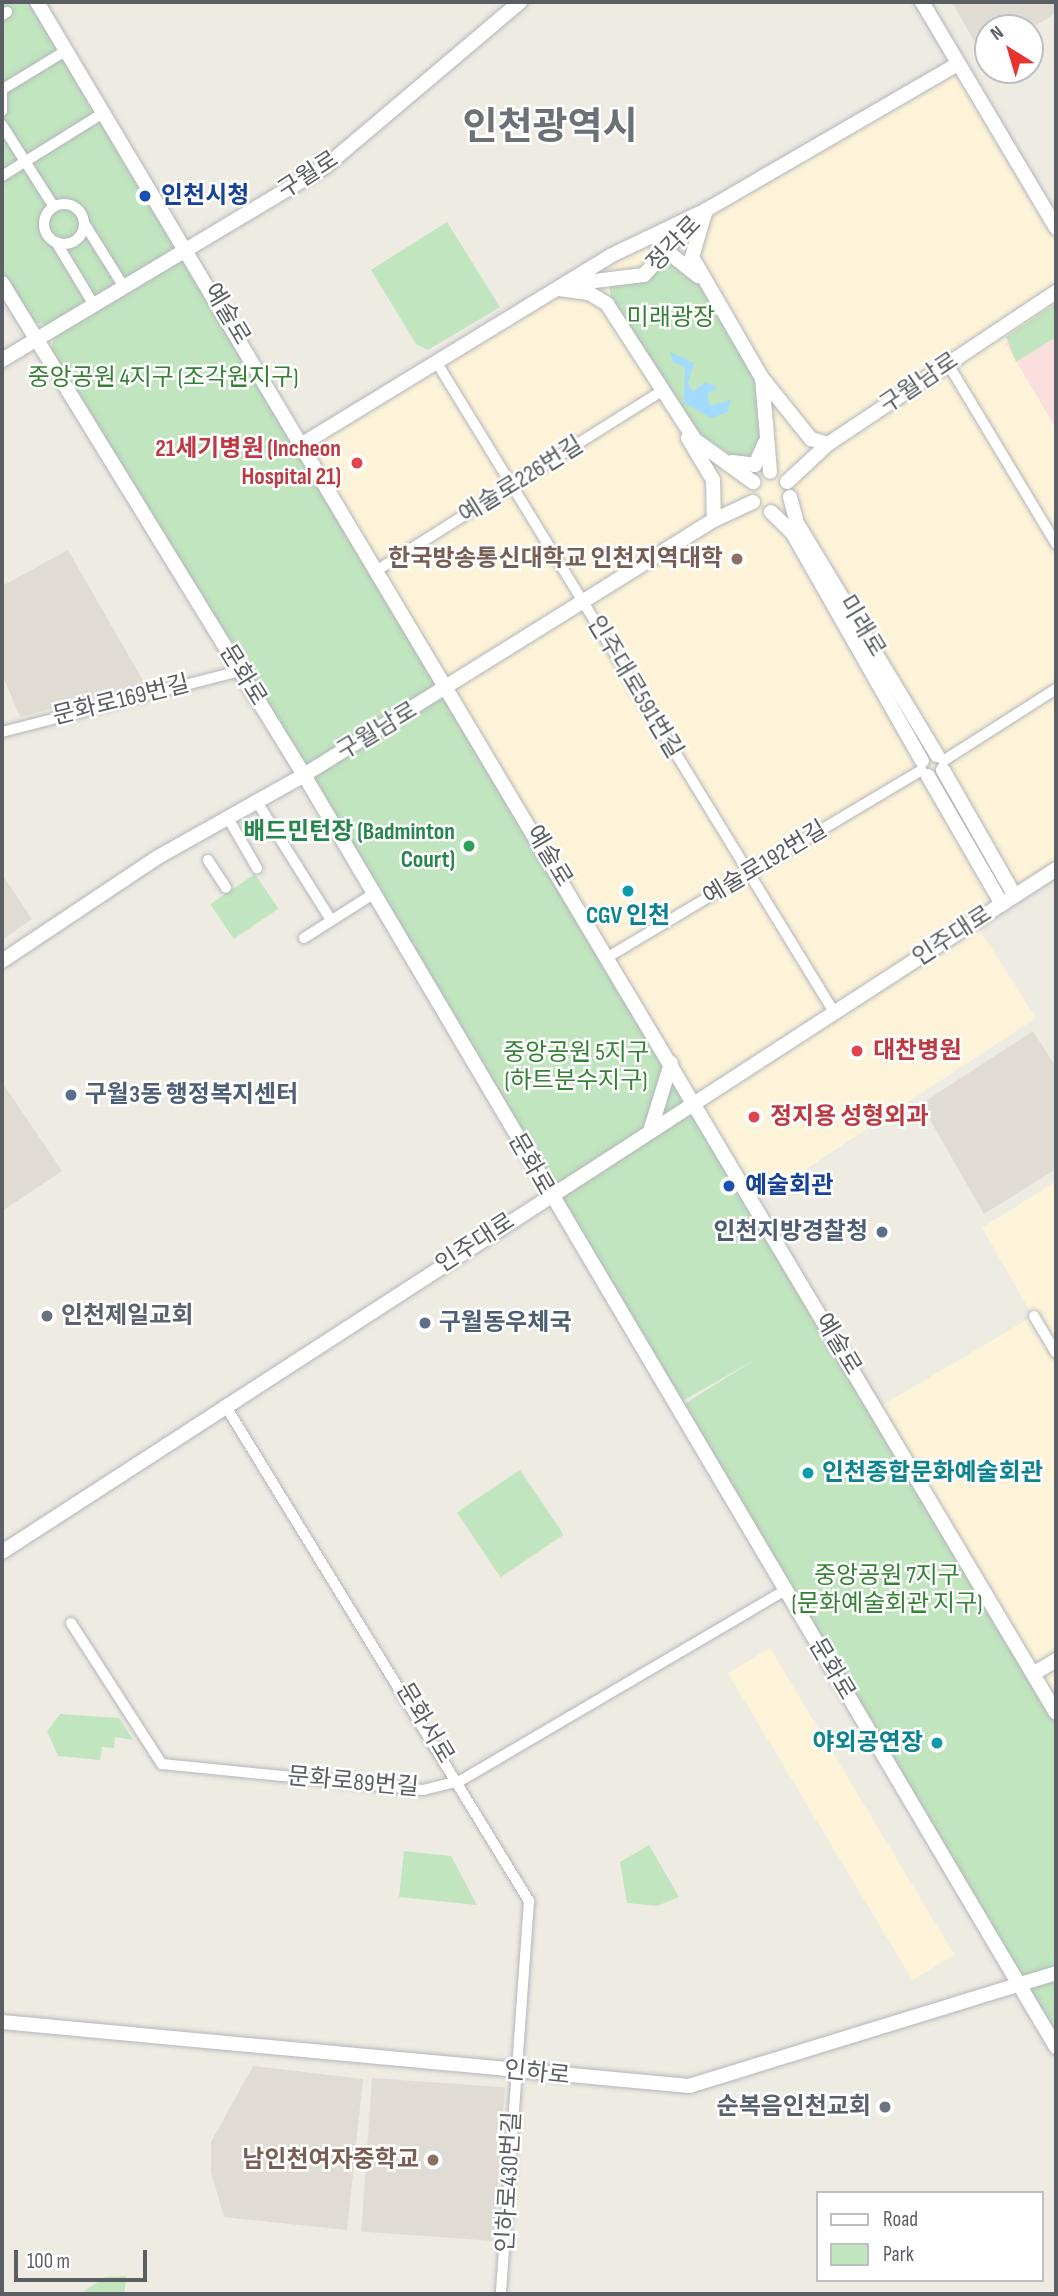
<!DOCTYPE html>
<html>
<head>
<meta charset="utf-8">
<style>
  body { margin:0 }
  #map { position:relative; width:1058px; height:2296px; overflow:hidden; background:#eeebe3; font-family:"Sofia Sans Condensed","Noto Sans KR",sans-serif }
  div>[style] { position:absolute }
  .commercial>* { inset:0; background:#fdf3d8; transform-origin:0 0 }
  .education>* { inset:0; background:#e0dcd4; transform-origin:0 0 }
  .medical>* { inset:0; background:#fbdfde }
  .green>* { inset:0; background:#c1e5bf; transform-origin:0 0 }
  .water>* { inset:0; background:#a2dbfe }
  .roads { filter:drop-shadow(0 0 2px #b3b6ba) drop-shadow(0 0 2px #b3b6ba) }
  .street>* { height:10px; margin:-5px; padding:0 5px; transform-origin:5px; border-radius:5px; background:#fff }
  .street>.ring { margin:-5px; padding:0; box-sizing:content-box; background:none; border:10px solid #fff; border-radius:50% }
  .secondary>* { height:14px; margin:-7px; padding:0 7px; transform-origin:7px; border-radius:7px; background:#fff }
  .dots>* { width:19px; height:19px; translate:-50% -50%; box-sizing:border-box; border:4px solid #fff; border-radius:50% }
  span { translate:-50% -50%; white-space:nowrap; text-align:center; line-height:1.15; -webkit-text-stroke:5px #fff; paint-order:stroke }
  .street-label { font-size:24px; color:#5b5f63 }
  .transit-label { font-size:24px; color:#164399; font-weight:700 }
  .left { translate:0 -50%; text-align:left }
  .park-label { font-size:24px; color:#358134 }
  .health-label { font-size:24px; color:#be3a42; font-weight:700 }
  .right { translate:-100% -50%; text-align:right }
  .education-label { font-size:24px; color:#785e54; font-weight:700 }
  .leisure-label { font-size:24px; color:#27864d; font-weight:700 }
  .culture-label { font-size:24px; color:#0d838f; font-weight:700 }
  .service-label { font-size:24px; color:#4e5e75; font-weight:700 }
  .worship-label { font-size:24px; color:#5b616d; font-weight:700 }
  .town-label { font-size:38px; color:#6c7175; font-weight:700 }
  .frame { position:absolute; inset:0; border:4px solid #5b5f63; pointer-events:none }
  .legend { position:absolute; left:816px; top:2191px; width:228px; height:91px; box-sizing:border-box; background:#fff; border:2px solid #bdbfc1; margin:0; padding:9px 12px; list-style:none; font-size:21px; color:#5b5f63 }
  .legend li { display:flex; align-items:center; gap:14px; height:35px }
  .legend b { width:35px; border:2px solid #bdbfc1 }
  .north { position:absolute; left:974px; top:14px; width:70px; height:70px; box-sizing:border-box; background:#fff; border:2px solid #bdbfc1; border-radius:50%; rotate:323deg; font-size:19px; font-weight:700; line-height:28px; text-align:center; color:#5b5f63 }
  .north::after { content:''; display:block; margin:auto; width:24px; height:32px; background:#e7342f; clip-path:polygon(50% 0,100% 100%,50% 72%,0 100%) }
  .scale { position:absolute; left:14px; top:2250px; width:133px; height:32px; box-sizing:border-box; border:4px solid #5b5f63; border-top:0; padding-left:9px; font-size:21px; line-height:24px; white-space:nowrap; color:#5b5f63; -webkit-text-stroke:5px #fff; paint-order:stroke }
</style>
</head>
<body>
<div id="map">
  <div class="commercial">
    <div style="clip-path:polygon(958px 64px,1056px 234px,1056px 868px,974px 921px,1036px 1018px,754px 1203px,304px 443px)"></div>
    <div style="clip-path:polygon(1056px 1181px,1056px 1713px,876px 1409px,1033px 1316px,982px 1228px)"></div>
    <div style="left:770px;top:1648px;width:358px;height:49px;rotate:59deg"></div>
  </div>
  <div class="education">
    <div style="clip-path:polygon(952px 2px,1056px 2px,1056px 13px,1030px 29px,988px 28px,983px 57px)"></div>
    <div style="clip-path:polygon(68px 550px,145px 684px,20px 717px,2px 674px,2px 586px)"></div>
    <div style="clip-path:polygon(2px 874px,32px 919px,2px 940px)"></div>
    <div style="clip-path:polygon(1033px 1031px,1056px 1067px,1056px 1169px,984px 1214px,921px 1104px)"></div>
    <div style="clip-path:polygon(2px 1082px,62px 1171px,2px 1211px)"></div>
    <div style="clip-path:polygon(253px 2066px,363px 2079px,347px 2230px,224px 2217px,211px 2172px,211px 2142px)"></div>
    <div style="left:372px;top:2078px;width:133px;height:154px;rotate:4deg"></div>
  </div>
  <div class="medical">
    <div style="clip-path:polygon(1056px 303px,1056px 429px,1005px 342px)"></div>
  </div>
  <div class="green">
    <div style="clip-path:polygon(2px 2px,36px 2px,180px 234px,171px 258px,188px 249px,1056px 1713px,1056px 1969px,1021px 1979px,681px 1406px,756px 1359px,679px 1403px,310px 777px,314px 769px,296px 761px,48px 359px,57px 328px,24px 319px,2px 283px)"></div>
    <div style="clip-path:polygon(447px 222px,500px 307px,428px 350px,416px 344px,371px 270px)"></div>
    <div style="clip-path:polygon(665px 249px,699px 277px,762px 378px,758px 454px,743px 463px,684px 424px,613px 313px,608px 277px,632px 279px)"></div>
    <div style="clip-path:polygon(1056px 303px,1056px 337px,1016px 362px,1006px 337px)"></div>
    <div style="left:255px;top:874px;width:42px;height:54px;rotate:56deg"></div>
    <div style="left:520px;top:1470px;width:78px;height:76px;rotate:56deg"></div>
    <div style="clip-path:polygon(60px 1714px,119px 1718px,133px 1740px,115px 1737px,114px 1748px,102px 1747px,100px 1760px,58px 1756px,47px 1731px)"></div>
    <div style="clip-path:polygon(649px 1845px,679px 1897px,657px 1906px,627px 1903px,620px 1862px)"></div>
    <div style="clip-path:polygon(404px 1851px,451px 1856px,477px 1905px,399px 1897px)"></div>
    <div style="clip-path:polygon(1056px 1973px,1056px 2047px,1019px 1984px)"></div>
    <div style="clip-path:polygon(127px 2276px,124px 2294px,80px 2294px,105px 2277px)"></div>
  </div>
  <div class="water">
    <div style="clip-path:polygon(670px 352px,694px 363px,688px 383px,693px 392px,706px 382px,718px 388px,707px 393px,710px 406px,730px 400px,733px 387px,728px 412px,711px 418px,684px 402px,685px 367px,673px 362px)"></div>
  </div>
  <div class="roads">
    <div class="street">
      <div style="left:2px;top:15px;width:6px;rotate:-31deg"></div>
      <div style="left:2px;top:88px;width:23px;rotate:90deg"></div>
      <div style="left:3px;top:89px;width:75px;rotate:-31.4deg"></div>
      <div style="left:2px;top:125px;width:97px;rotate:57.6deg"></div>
      <div style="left:2px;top:176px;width:121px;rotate:-31.9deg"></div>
      <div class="ring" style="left:44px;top:204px;width:30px;height:30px"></div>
      <div style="left:84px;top:223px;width:75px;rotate:58deg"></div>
      <div style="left:56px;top:242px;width:74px;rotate:58.9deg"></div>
      <div style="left:437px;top:363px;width:761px;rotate:58.55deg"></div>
      <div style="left:948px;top:364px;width:210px;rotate:59deg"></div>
      <div style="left:379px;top:569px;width:336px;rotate:-32.2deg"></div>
      <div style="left:2px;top:732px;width:246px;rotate:-14.4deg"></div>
      <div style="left:943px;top:761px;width:134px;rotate:-32.5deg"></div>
      <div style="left:257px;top:802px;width:139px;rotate:57.9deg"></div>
      <div style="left:228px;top:818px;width:58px;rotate:59.9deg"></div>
      <div style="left:208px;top:860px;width:33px;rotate:57deg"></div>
      <div style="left:304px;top:938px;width:82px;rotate:-32.5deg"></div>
      <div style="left:608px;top:957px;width:365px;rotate:-30.8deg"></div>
      <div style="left:1034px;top:1316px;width:43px;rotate:59.3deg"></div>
      <div style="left:225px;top:1405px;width:582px;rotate:58.5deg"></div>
      <div style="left:529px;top:1901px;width:394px;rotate:94.1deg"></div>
      <div style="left:71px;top:1623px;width:168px;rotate:57.2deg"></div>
      <div style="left:162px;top:1764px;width:262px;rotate:5.7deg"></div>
      <div style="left:423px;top:1790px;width:38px;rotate:-14deg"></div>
      <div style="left:460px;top:1781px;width:378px;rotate:-30.4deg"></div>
    </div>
    <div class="secondary">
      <div style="left:37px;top:2px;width:1991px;rotate:59.22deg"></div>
      <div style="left:922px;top:2px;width:263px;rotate:59.3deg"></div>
      <div style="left:706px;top:210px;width:49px;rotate:106.6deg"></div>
      <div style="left:692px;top:257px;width:140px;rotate:60deg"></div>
      <div style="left:762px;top:378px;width:94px;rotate:85.1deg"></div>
      <div style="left:659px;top:245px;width:50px;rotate:38.5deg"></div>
      <div style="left:2px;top:283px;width:577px;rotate:58.46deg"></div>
      <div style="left:304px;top:775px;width:1478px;rotate:59.41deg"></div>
      <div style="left:578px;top:283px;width:66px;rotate:-6.9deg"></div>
      <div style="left:644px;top:275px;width:72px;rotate:-48.4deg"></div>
      <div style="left:559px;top:289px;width:30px;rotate:8deg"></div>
      <div style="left:589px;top:293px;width:21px;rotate:31deg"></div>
      <div style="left:607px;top:304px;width:162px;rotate:57.1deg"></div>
      <div style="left:695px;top:440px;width:72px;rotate:35.9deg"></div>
      <div style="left:2px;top:360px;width:378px;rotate:-30.9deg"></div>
      <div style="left:326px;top:166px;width:254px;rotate:-40.2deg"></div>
      <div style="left:762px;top:378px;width:78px;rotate:51.2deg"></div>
      <div style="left:811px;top:439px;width:18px;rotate:16deg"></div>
      <div style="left:688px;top:438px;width:49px;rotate:59.2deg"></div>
      <div style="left:713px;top:480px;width:40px;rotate:88.6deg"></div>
      <div style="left:304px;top:443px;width:359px;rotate:-31.4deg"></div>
      <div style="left:610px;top:256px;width:106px;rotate:-25.6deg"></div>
      <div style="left:706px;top:210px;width:291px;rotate:-30.1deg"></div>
      <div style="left:732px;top:462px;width:23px;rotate:7deg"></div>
      <div style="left:755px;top:465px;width:24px;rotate:-66deg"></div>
      <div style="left:787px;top:482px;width:56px;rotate:-42.8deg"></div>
      <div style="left:828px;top:444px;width:274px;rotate:-33.7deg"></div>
      <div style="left:790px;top:497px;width:27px;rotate:75deg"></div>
      <div style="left:797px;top:523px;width:271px;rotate:58.9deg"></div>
      <div style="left:771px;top:512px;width:29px;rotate:44deg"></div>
      <div style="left:792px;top:532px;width:263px;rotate:60.4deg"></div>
      <div style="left:943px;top:770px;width:145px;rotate:60.3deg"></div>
      <div style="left:928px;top:776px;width:148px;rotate:60deg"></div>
      <div style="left:2px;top:961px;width:187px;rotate:-33.7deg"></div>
      <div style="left:158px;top:857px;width:167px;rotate:-29.3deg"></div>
      <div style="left:304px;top:775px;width:483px;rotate:-31.9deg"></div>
      <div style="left:714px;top:520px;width:43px;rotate:-24.8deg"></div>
      <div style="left:651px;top:1128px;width:68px;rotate:-72.9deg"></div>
      <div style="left:2px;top:1552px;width:1256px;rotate:-32.94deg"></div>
      <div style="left:1033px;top:1674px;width:27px;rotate:-31deg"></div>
      <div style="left:2px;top:2022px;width:690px;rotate:5.32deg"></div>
      <div style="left:689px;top:2086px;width:384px;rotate:-17.1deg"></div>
    </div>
  </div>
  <div class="dots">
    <div style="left:145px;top:196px;background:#1a4fb4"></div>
    <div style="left:357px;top:463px;background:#e0444e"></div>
    <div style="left:737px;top:559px;background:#8d6e63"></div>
    <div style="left:469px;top:846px;background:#2e9e5b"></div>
    <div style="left:628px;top:891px;background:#0f9aa8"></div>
    <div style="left:857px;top:1051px;background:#e0444e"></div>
    <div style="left:71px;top:1095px;background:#5c6f8a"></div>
    <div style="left:754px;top:1117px;background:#e0444e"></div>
    <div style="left:729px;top:1186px;background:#1a4fb4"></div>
    <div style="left:882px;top:1232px;background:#5c6f8a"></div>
    <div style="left:47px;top:1316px;background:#6b7280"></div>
    <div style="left:425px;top:1323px;background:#5c6f8a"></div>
    <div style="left:808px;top:1473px;background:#0f9aa8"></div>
    <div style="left:937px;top:1743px;background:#0f9aa8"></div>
    <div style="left:885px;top:2107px;background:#6b7280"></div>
    <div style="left:433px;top:2160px;background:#8d6e63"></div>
  </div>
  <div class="street-label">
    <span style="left:308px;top:175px;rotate:-33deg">구월로</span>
    <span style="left:674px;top:244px;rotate:-46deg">정각로</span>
    <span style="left:227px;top:314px;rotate:59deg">예술로</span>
    <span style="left:919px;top:383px;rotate:-34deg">구월남로</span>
    <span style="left:521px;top:480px;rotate:-32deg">예술로226번길</span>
    <span style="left:862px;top:626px;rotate:59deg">미래로</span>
    <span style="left:243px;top:675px;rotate:58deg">문화로</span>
    <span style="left:635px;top:687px;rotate:59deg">인주대로591번길</span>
    <span style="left:121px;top:700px;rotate:-14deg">문화로169번길</span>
    <span style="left:377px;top:731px;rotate:-31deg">구월남로</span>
    <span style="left:549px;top:856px;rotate:59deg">예술로</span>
    <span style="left:765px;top:863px;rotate:-31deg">예술로192번길</span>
    <span style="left:952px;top:936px;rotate:-33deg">인주대로</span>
    <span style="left:531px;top:1164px;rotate:60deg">문화로</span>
    <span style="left:475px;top:1243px;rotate:-33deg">인주대로</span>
    <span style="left:838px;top:1344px;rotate:59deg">예술로</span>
    <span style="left:832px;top:1669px;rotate:59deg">문화로</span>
    <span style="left:425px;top:1723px;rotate:59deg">문화서로</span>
    <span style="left:353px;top:1782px;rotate:5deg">문화로89번길</span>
    <span style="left:537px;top:2073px;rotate:6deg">인하로</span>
    <span style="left:509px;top:2182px;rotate:-87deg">인하로430번길</span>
  </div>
  <div class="transit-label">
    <span class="left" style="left:161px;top:196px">인천시청</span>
    <span class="left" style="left:745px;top:1186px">예술회관</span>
  </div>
  <div class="park-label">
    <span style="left:671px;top:318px">미래광장</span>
    <span style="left:163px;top:378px">중앙공원 4지구 (조각원지구)</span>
    <span style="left:576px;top:1067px">중앙공원 5지구<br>(하트분수지구)</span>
    <span style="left:887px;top:1590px">중앙공원 7지구<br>(문화예술회관 지구)</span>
  </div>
  <div class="health-label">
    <span class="right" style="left:341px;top:463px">21세기병원 (Incheon<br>Hospital 21)</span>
    <span class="left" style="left:873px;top:1051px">대찬병원</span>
    <span class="left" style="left:770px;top:1117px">정지용 성형외과</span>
  </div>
  <div class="education-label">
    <span class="right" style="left:723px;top:559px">한국방송통신대학교 인천지역대학</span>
    <span class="right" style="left:419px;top:2160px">남인천여자중학교</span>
  </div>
  <div class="leisure-label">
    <span class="right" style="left:455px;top:846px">배드민턴장 (Badminton<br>Court)</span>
  </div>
  <div class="culture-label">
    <span style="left:628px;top:916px">CGV 인천</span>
    <span class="left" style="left:822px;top:1473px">인천종합문화예술회관</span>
    <span class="right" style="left:923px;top:1743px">야외공연장</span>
  </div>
  <div class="service-label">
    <span class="left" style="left:85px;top:1095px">구월3동 행정복지센터</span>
    <span class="right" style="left:868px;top:1232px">인천지방경찰청</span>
    <span class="left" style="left:439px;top:1323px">구월동우체국</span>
  </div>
  <div class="worship-label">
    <span class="left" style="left:61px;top:1316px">인천제일교회</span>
    <span class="right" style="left:871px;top:2107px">순복음인천교회</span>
  </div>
  <div class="town-label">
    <span style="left:550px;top:128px">인천광역시</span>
  </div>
  <div class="frame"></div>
  <ul class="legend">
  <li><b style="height:9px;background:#fff"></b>Road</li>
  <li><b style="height:19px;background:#c1e5bf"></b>Park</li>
  </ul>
  <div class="north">N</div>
  <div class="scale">100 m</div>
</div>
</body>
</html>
